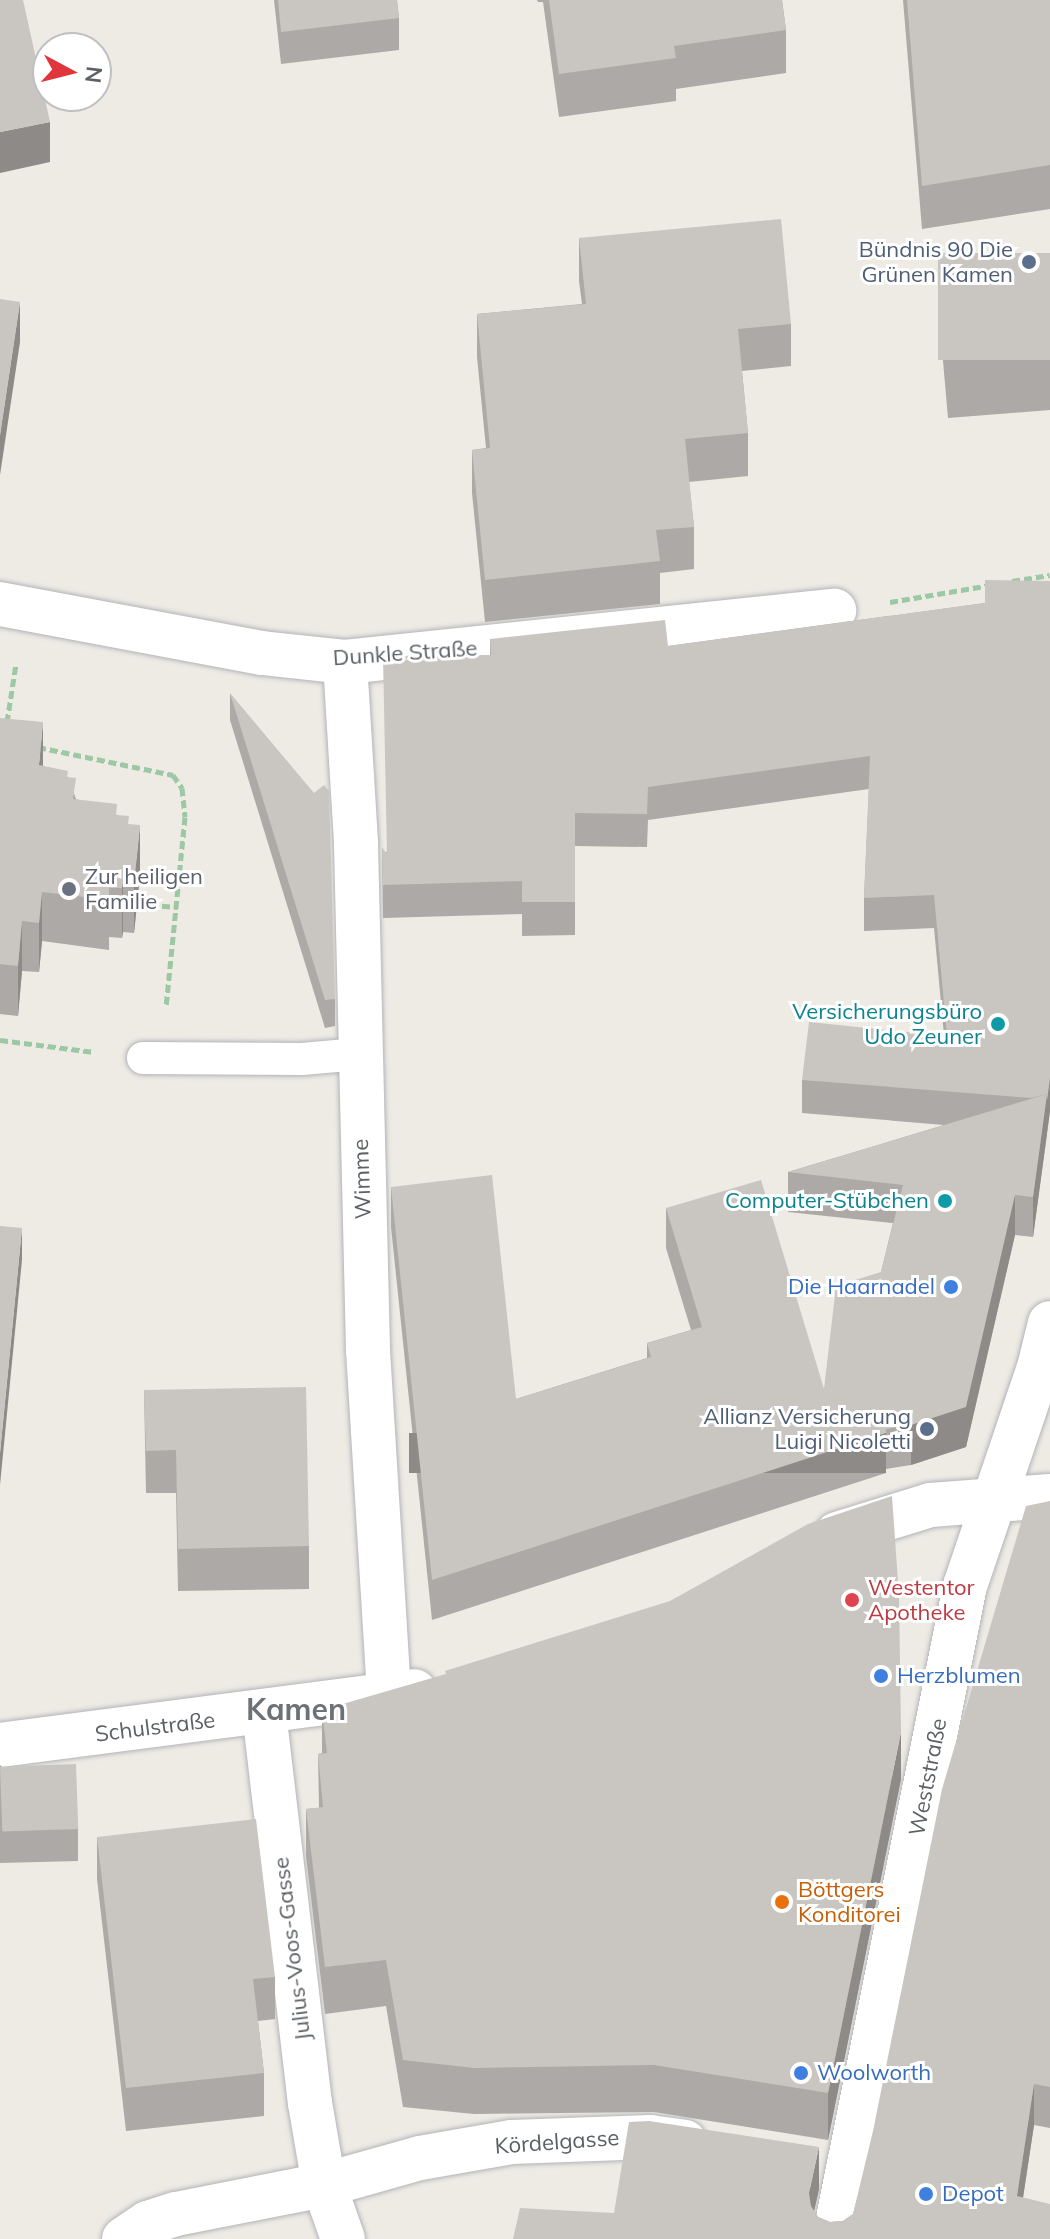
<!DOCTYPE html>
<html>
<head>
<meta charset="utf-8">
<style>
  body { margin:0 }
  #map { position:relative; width:1050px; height:2239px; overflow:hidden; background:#eeeae4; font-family:Mulish,sans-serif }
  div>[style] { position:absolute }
  .path>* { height:5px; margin-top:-2.5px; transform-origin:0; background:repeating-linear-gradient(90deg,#9cc8a3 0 8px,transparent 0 12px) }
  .roads { filter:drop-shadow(0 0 2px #b1b5b8) drop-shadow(0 0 2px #b1b5b8) }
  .lane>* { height:32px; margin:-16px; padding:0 16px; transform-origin:16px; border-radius:16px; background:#fff }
  .street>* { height:44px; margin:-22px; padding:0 22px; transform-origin:22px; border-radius:22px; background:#fff }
  .wall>* { inset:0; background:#ada9a6 }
  .shaded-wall>* { inset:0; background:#8d8a87; transform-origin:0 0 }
  .building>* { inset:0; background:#c9c5c1; transform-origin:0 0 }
  .dots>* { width:22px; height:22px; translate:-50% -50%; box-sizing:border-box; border:4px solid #fff; border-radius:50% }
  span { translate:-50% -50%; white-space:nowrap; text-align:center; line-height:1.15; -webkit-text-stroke:6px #fff; paint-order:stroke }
  .service-label { font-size:22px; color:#4e5e75 }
  .right { translate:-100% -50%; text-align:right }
  .street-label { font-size:22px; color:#5c6064 }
  .worship-label { font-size:22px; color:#5b616d }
  .left { translate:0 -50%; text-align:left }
  .culture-label { font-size:22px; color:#0d838f }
  .shop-label { font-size:22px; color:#366cbe }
  .health-label { font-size:22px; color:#be3a42 }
  .food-label { font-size:22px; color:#c56008 }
  .district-label { font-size:30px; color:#6d7276; font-weight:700 }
  .north { position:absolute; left:32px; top:32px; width:80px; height:80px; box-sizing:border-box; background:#fff; border:2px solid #bebfc1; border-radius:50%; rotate:97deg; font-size:22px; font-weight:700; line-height:32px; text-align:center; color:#5c6064 }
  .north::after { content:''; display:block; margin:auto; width:28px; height:36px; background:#e2353b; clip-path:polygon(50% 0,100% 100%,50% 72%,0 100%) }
</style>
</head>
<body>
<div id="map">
  <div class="path">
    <div style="left:1012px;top:581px;width:38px;rotate:-9deg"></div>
    <div style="left:890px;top:602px;width:102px;rotate:-9.6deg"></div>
    <div style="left:7px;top:722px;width:59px;rotate:-81.2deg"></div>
    <div style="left:38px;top:747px;width:138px;rotate:11.7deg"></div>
    <div style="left:173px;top:775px;width:16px;rotate:55deg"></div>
    <div style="left:182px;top:788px;width:29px;rotate:84deg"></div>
    <div style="left:185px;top:817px;width:191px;rotate:95.7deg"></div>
    <div style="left:138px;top:904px;width:40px;rotate:4.3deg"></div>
    <div style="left:0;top:1040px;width:95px;rotate:7.3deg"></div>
  </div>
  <div class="roads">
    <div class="lane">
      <div style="left:143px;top:1058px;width:159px;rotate:0.4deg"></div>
      <div style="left:302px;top:1059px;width:57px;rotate:-5deg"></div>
    </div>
    <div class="street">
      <div style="left:0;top:604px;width:267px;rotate:10.6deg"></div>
      <div style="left:262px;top:653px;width:83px;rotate:6.2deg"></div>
      <div style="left:345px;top:662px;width:492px;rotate:-6deg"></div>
      <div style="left:345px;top:662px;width:182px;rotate:86.5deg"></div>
      <div style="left:356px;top:844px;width:506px;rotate:88.64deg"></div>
      <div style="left:368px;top:1350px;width:347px;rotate:86.5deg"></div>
      <div style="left:837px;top:1534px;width:97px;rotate:-17.3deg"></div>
      <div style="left:930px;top:1505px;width:120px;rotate:-4.3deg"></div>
      <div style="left:264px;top:1712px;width:394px;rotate:83.3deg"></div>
      <div style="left:310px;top:2103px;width:83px;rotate:80.3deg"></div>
      <div style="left:324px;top:2185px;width:57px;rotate:70.6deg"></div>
      <div style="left:0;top:1745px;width:418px;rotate:-7.4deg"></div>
      <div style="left:124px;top:2239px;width:29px;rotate:-34deg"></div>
      <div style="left:148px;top:2223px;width:29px;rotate:-18deg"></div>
      <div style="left:176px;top:2214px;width:151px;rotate:-11.1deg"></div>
      <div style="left:324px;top:2185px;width:100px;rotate:-15.7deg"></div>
      <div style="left:420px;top:2158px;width:93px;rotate:-9.9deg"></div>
      <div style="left:512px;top:2142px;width:138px;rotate:-2.1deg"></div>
      <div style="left:650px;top:2137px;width:35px;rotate:8deg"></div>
      <div style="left:834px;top:2239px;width:666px;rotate:-78.66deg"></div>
      <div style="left:965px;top:1586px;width:230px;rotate:-71.3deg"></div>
      <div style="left:1039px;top:1368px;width:46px;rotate:-76.3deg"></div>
    </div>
  </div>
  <div class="wall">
    <div style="clip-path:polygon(274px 0,397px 0,399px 18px,399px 50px,281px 64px)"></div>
    <div style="clip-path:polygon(537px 0,782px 0,786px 30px,786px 73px,676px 89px,676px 101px,559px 117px,543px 2px,538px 2px)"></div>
    <div style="clip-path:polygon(903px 0,1050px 0,1050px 209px,922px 229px)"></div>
    <div style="clip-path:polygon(579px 238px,791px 324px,791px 366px,742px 371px,748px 433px,748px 476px,689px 482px,694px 527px,694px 569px,660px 573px,660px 604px,485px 622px,472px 493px,472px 450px,486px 448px,477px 357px,477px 314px,582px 304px,579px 281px)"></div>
    <div style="clip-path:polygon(1050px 253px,1050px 410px,948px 418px,939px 315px,939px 265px)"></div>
    <div style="clip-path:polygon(1050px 581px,1050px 1111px,1033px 1237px,1015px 1235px,966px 1447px,911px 1465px,886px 1469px,886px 1473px,432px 1620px,391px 1227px,391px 1187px,516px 1399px,647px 1358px,647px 1343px,691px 1330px,666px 1248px,666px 1208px,824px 1389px,881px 1272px,893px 1223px,788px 1212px,788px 1172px,944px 1125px,802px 1113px,802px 1080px,944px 1035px,934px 928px,864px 931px,864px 898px,869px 789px,648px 820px,647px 847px,575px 846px,575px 935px,522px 936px,522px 914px,383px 918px,382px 848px,386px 853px,490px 655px,490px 639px,668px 646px,985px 603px)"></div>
    <div style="clip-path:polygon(230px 693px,335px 999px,335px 1026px,325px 1028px,230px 720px)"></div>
    <div style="clip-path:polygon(0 718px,43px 766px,68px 777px,76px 799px,117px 815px,129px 825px,140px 875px,134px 933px,123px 932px,122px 938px,109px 937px,109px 950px,42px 941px,39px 972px,22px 971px,18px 1016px,0 1014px)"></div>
    <div style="clip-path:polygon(144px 1390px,309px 1546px,309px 1589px,178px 1591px,176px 1493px,146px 1493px)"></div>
    <div style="clip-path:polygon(1050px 1501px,1050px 2128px,1034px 2125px,1023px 2198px,1050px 2239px,614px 2213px,819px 2189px,814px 2211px,818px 2217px,830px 2222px,843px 2221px,853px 2214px)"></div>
    <div style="clip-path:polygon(322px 1710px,901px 1779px,828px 2140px,654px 2112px,474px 2114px,403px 2107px,386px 2006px,325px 2014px,306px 1856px,306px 1809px,319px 1808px,318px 1754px,322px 1753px)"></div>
    <div style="clip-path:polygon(0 1765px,78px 1829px,78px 1861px,0 1863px)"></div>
    <div style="clip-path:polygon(97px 1837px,275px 1977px,275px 2019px,258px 2021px,264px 2073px,264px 2116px,126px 2131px,97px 1879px)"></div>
  </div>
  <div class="shaded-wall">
    <div style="clip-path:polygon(50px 122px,50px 162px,0 173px,0 132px)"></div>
    <div style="clip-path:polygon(20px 302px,20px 342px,0 475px,0 435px)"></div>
    <div style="clip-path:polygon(43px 722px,43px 772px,39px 765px)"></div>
    <div style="clip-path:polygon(140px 825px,140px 875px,134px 933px,134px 884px)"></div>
    <div style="clip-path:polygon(123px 882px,123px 932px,122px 938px,122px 888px)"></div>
    <div style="clip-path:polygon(42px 892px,42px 941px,39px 972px,39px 923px)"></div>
    <div style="clip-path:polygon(22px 921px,22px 971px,18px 1016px,18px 966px)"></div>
    <div style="clip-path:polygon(1050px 1078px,1050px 1111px,1047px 1133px,1047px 1100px)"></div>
    <div style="clip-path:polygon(1047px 1094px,1047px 1134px,1033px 1237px,1033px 1197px)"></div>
    <div style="clip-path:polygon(1015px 1195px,1015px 1235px,966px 1447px,911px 1465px,911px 1425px)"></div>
    <div style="clip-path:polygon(22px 1228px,22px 1260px,0 1485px,0 1453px)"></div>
    <div style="left:886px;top:1433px;width:40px;height:477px;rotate:90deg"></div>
    <div style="clip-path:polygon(901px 1732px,901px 1779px,828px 2140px,828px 2093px)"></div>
    <div style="clip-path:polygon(1034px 2084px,1034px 2125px,1017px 2237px,1017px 2196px)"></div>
    <div style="clip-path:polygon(819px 2147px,819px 2189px,809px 2234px,809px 2193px)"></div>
  </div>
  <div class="building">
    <div style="clip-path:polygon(0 0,23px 0,50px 122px,0 132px)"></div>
    <div style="clip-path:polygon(278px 0,397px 0,399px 18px,281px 32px)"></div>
    <div style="clip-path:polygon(549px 0,782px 0,786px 30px,674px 46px,676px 58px,559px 74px)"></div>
    <div style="clip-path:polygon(907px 0,1050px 0,1050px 165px,922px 186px)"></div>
    <div style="clip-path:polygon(781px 219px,791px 324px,738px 329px,748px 433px,685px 439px,694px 527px,656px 530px,660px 561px,485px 580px,472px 450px,490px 448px,477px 314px,586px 304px,579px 238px)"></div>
    <div style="left:1050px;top:253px;width:107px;height:112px;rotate:90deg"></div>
    <div style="clip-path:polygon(0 299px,20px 302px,0 435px)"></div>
    <div style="clip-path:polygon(985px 580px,1050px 581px,1050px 1078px,1047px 1100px,1047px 1094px,1031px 1098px,802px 1080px,809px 1022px,947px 1036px,934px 895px,864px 898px,870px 756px,648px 787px,647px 814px,575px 813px,575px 902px,522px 902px,522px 881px,383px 885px,382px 848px,387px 854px,383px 656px,491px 655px,490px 639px,665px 620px,668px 646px,985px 603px)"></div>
    <div style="clip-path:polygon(230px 693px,314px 793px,324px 785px,329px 791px,335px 999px,325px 1000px)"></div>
    <div style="clip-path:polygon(0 718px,43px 722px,39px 765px,68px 771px,67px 777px,76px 778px,73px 799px,117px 804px,116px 815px,129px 816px,128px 824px,140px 825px,134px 884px,123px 882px,122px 888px,109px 888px,109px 900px,42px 892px,39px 923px,22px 921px,18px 966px,0 964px)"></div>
    <div style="clip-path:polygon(1047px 1094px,1033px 1197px,1015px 1195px,966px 1407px,911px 1425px,886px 1429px,886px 1433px,432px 1580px,391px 1187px,492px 1175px,516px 1399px,651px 1357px,647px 1343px,702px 1327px,666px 1208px,761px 1180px,824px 1389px,836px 1286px,881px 1272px,903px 1185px,788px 1172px)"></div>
    <div style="clip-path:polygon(0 1226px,22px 1228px,0 1453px)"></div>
    <div style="clip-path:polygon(306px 1387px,309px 1546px,178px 1549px,176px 1450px,146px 1451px,144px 1390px)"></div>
    <div style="clip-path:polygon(892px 1496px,899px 1596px,901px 1732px,828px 2093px,654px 2065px,474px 2068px,403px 2060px,386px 1960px,325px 1967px,306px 1809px,323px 1807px,318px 1754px,327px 1753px,322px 1710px,446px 1674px,445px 1671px,670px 1601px,808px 1524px)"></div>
    <div style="clip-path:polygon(1050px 1501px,1050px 2087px,1034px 2084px,1017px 2196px,1050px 2204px,1050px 2239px,513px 2239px,520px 2208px,614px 2213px,629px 2122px,649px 2121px,819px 2147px,809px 2193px,811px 2206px,818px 2217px,830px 2222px,843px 2221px,853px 2214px,873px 2131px,942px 1789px,1026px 1506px)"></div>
    <div style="left:76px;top:1764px;width:65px;height:76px;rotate:88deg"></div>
    <div style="clip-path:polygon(256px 1819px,275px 1977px,253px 1979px,264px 2073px,126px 2088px,97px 1837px)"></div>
  </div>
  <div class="dots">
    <div style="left:1029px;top:262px;background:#5c6f8a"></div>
    <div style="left:69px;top:889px;background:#6b7280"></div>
    <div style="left:998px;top:1024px;background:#0f9aa8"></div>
    <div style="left:945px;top:1201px;background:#0f9aa8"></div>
    <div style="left:951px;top:1287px;background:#3f7fe0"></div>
    <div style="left:927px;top:1429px;background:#5c6f8a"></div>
    <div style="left:852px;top:1600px;background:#e0444e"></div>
    <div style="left:881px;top:1676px;background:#3f7fe0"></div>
    <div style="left:782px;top:1902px;background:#e8710a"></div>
    <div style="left:801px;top:2073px;background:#3f7fe0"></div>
    <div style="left:926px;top:2194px;background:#3f7fe0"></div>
  </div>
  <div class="service-label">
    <span class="right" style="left:1013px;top:262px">Bündnis 90 Die<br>Grünen Kamen</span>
    <span class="right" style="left:911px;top:1429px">Allianz Versicherung<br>Luigi Nicoletti</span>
  </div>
  <div class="street-label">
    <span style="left:405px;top:653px;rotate:-4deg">Dunkle Straße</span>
    <span style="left:362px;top:1179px;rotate:-92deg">Wimme</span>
    <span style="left:155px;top:1727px;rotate:-7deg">Schulstraße</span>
    <span style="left:928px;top:1777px;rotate:-79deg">Weststraße</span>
    <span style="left:292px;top:1949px;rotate:-97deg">Julius-Voos-Gasse</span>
    <span style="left:557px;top:2142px;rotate:-4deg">Kördelgasse</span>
  </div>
  <div class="worship-label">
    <span class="left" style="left:85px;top:889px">Zur heiligen<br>Familie</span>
  </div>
  <div class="culture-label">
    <span class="right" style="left:982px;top:1024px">Versicherungsbüro<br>Udo Zeuner</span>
    <span class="right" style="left:929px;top:1201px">Computer-Stübchen</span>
  </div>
  <div class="shop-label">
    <span class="right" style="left:935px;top:1287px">Die Haarnadel</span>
    <span class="left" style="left:897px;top:1676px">Herzblumen</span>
    <span class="left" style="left:817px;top:2073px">Woolworth</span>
    <span class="left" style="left:942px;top:2194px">Depot</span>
  </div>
  <div class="health-label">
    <span class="left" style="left:868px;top:1600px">Westentor<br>Apotheke</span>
  </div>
  <div class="food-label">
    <span class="left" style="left:798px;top:1902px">Böttgers<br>Konditorei</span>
  </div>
  <div class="district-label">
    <span style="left:296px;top:1709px">Kamen</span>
  </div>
  <div class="north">N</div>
</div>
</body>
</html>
